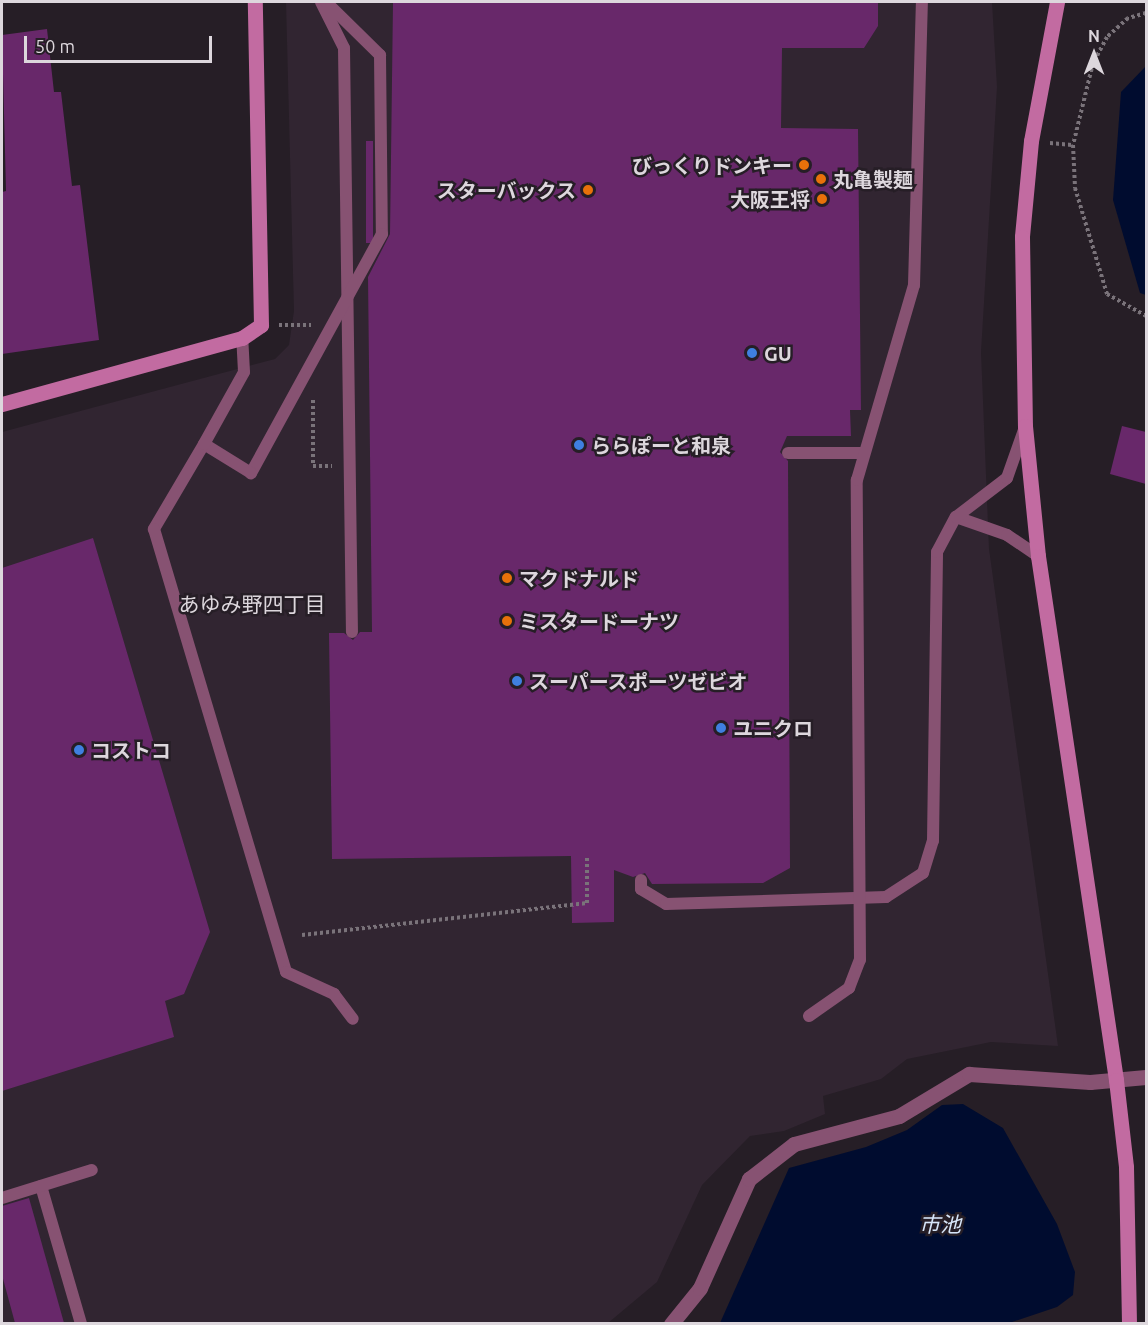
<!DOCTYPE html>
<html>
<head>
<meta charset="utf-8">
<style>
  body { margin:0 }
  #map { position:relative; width:1148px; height:1325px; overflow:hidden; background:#261e26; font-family:Ubuntu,"Noto Sans JP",sans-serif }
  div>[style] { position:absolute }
  .built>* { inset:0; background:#312531 }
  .water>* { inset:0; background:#000c2f }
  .building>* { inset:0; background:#68286a; transform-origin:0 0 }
  .path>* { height:4px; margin-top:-2px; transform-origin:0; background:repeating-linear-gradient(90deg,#7a737a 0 3px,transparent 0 6px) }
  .lane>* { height:12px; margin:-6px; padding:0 6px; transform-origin:6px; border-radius:6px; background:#875272 }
  .street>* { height:15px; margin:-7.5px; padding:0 7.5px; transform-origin:7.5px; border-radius:7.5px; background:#875272 }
  .secondary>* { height:15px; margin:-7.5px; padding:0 7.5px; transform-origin:7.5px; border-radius:7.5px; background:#c26ba1 }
  .dots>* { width:16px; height:16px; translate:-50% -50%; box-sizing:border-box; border:3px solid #261e26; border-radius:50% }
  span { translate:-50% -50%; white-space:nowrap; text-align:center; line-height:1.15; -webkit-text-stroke:5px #261e26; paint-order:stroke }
  .poi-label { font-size:20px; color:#ddd7dd; font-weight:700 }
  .right { translate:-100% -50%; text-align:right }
  .left { translate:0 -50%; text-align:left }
  .neighbourhood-label { font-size:21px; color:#ddd7dd }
  .water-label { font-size:21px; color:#d7e6fa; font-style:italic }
  .frame { position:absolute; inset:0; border:3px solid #ddd7dd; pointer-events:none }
  .north { position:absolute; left:1064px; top:24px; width:60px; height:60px; -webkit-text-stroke:4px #261e26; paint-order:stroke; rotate:0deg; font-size:16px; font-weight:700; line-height:24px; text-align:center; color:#ddd7dd }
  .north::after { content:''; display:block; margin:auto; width:21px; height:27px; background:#ddd7dd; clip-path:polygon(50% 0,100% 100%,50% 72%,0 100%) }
  .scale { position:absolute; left:24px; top:36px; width:188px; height:27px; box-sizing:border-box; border:3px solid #ddd7dd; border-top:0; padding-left:8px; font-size:18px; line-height:21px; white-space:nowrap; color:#ddd7dd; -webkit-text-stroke:4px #261e26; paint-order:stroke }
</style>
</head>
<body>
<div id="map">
  <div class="built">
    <div style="clip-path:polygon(286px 2px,992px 2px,997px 87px,981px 352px,989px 549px,1058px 1046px,991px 1042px,907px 1059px,881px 1079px,823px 1096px,825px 1114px,784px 1131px,750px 1136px,702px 1185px,657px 1282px,608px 1323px,2px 1324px,2px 432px,275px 359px,289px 345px,294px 311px)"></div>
  </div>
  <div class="water">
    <div style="clip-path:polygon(1146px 66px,1146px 295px,1140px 293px,1113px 200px,1121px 92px)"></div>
    <div style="clip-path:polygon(963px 1104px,1003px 1128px,1057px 1224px,1075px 1272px,1073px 1295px,1057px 1307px,1009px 1323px,720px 1323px,789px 1168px,866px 1147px,907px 1130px,942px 1105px)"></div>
  </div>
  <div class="building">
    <div style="clip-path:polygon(393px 2px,878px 2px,878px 26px,864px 48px,782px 48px,781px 128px,858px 129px,861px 410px,850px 410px,851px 436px,787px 436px,780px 452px,788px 461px,790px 868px,763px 883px,652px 884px,645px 873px,633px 877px,614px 870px,614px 922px,572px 923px,571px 856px,332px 859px,329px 633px,344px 633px,353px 640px,360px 632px,372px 632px,368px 277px,390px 234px)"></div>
    <div style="clip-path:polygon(47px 29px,54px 92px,61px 92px,72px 186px,80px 185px,99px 340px,2px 354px,2px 192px,6px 191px,2px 35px)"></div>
    <div style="left:366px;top:141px;width:7px;height:102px"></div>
    <div style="clip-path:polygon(1122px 426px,1146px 432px,1146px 484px,1110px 474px)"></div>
    <div style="clip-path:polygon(93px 538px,210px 932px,184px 994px,165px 1001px,174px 1037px,2px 1091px,2px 568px)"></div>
    <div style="clip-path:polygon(29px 1198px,64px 1323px,15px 1323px,2px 1275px,2px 1206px)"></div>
  </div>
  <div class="path">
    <div style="left:1146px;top:13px;width:19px;rotate:164deg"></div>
    <div style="left:1128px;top:18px;width:28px;rotate:138deg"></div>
    <div style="left:1107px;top:37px;width:30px;rotate:118deg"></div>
    <div style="left:1093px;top:63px;width:84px;rotate:103.7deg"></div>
    <div style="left:1073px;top:145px;width:43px;rotate:87.3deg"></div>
    <div style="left:1075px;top:188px;width:111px;rotate:73.2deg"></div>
    <div style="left:1107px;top:294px;width:45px;rotate:29.4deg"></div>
    <div style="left:1050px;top:143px;width:22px;rotate:5deg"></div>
    <div style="left:279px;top:325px;width:32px"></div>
    <div style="left:313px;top:400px;width:66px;rotate:90deg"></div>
    <div style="left:313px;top:466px;width:19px"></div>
    <div style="left:302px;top:935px;width:287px;rotate:-6.4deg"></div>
    <div style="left:587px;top:903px;width:47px;rotate:-90deg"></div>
  </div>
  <div class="lane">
    <div style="left:321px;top:2px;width:51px;rotate:63.4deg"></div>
    <div style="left:344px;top:48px;width:584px;rotate:89.22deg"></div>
    <div style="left:326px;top:2px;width:76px;rotate:44.5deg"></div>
    <div style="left:380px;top:55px;width:179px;rotate:89.4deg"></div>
    <div style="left:382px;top:234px;width:273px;rotate:118.7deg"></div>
    <div style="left:251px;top:473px;width:55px;rotate:-148.3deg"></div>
    <div style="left:204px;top:444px;width:99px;rotate:120.5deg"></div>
    <div style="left:154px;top:529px;width:462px;rotate:73.4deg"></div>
    <div style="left:286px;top:972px;width:53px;rotate:24.6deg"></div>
    <div style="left:334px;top:994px;width:31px;rotate:53deg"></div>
    <div style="left:204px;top:444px;width:82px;rotate:-60.9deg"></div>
    <div style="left:244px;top:372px;width:34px;rotate:-93deg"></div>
    <div style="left:788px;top:453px;width:75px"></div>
    <div style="left:956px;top:517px;width:54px;rotate:19.4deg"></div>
    <div style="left:1007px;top:535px;width:37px;rotate:34deg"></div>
    <div style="left:641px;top:880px;width:9px;rotate:90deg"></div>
    <div style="left:641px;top:889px;width:29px;rotate:31deg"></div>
    <div style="left:666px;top:904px;width:220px;rotate:-1.8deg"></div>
    <div style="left:886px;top:897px;width:44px;rotate:-33deg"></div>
    <div style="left:923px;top:873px;width:34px;rotate:-73deg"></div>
    <div style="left:933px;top:841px;width:289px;rotate:-89.2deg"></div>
    <div style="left:937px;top:552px;width:40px;rotate:-62deg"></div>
    <div style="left:956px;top:517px;width:64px;rotate:-37.4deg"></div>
    <div style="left:1007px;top:478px;width:54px;rotate:-70.6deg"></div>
    <div style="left:809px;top:1016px;width:49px;rotate:-35deg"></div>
    <div style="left:849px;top:988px;width:30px;rotate:-69deg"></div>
    <div style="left:860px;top:960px;width:480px;rotate:-90.4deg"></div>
    <div style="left:857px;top:480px;width:203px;rotate:-73.7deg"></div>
    <div style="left:914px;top:285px;width:283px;rotate:-88.4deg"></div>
    <div style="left:41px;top:1186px;width:144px;rotate:73.8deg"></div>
    <div style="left:2px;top:1198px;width:94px;rotate:-17.3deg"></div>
  </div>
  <div class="street">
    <div style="left:671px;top:1324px;width:46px;rotate:-51.1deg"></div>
    <div style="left:700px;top:1288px;width:120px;rotate:-65.8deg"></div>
    <div style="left:749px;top:1179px;width:57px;rotate:-37.9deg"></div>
    <div style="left:794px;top:1144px;width:109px;rotate:-14.9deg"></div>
    <div style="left:899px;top:1116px;width:82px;rotate:-31deg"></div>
    <div style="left:969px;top:1074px;width:121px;rotate:3.8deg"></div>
    <div style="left:1090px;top:1082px;width:56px;rotate:-5.1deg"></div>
  </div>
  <div class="secondary">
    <div style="left:1057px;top:2px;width:141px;rotate:100.6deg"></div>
    <div style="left:1031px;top:141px;width:96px;rotate:95.4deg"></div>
    <div style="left:1022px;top:237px;width:189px;rotate:89.1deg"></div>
    <div style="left:1025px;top:426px;width:131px;rotate:84.3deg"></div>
    <div style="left:1038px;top:556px;width:530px;rotate:81.53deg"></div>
    <div style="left:1116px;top:1080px;width:88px;rotate:83.4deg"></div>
    <div style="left:1126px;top:1167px;width:157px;rotate:88.9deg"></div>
    <div style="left:2px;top:404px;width:249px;rotate:-15.4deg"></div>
    <div style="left:242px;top:338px;width:23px;rotate:-34deg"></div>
    <div style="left:261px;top:325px;width:323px;rotate:-91.1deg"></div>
  </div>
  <div class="dots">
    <div style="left:804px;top:165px;background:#e8710a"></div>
    <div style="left:821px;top:179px;background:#e8710a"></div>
    <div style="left:588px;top:190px;background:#e8710a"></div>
    <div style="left:822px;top:199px;background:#e8710a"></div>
    <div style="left:752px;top:353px;background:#3f7fe0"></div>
    <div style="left:579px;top:445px;background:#3f7fe0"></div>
    <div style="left:507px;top:578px;background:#e8710a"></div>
    <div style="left:507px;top:621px;background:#e8710a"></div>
    <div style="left:517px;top:681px;background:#3f7fe0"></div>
    <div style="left:721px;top:728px;background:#3f7fe0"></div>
    <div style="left:79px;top:750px;background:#3f7fe0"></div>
  </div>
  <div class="poi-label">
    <span class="right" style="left:792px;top:165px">びっくりドンキー</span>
    <span class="left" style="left:833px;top:179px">丸亀製麺</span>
    <span class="right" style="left:576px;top:190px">スターバックス</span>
    <span class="right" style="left:810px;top:199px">大阪王将</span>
    <span class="left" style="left:764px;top:353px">GU</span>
    <span class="left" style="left:591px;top:445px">ららぽーと和泉</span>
    <span class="left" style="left:519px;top:578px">マクドナルド</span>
    <span class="left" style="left:519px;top:621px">ミスタードーナツ</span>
    <span class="left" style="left:529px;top:681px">スーパースポーツゼビオ</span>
    <span class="left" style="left:733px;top:728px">ユニクロ</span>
    <span class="left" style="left:91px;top:750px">コストコ</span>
  </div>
  <div class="neighbourhood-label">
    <span style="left:252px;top:604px">あゆみ野四丁目</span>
  </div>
  <div class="water-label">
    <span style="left:940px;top:1224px">市池</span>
  </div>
  <div class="frame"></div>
  <div class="north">N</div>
  <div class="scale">50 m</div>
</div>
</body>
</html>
